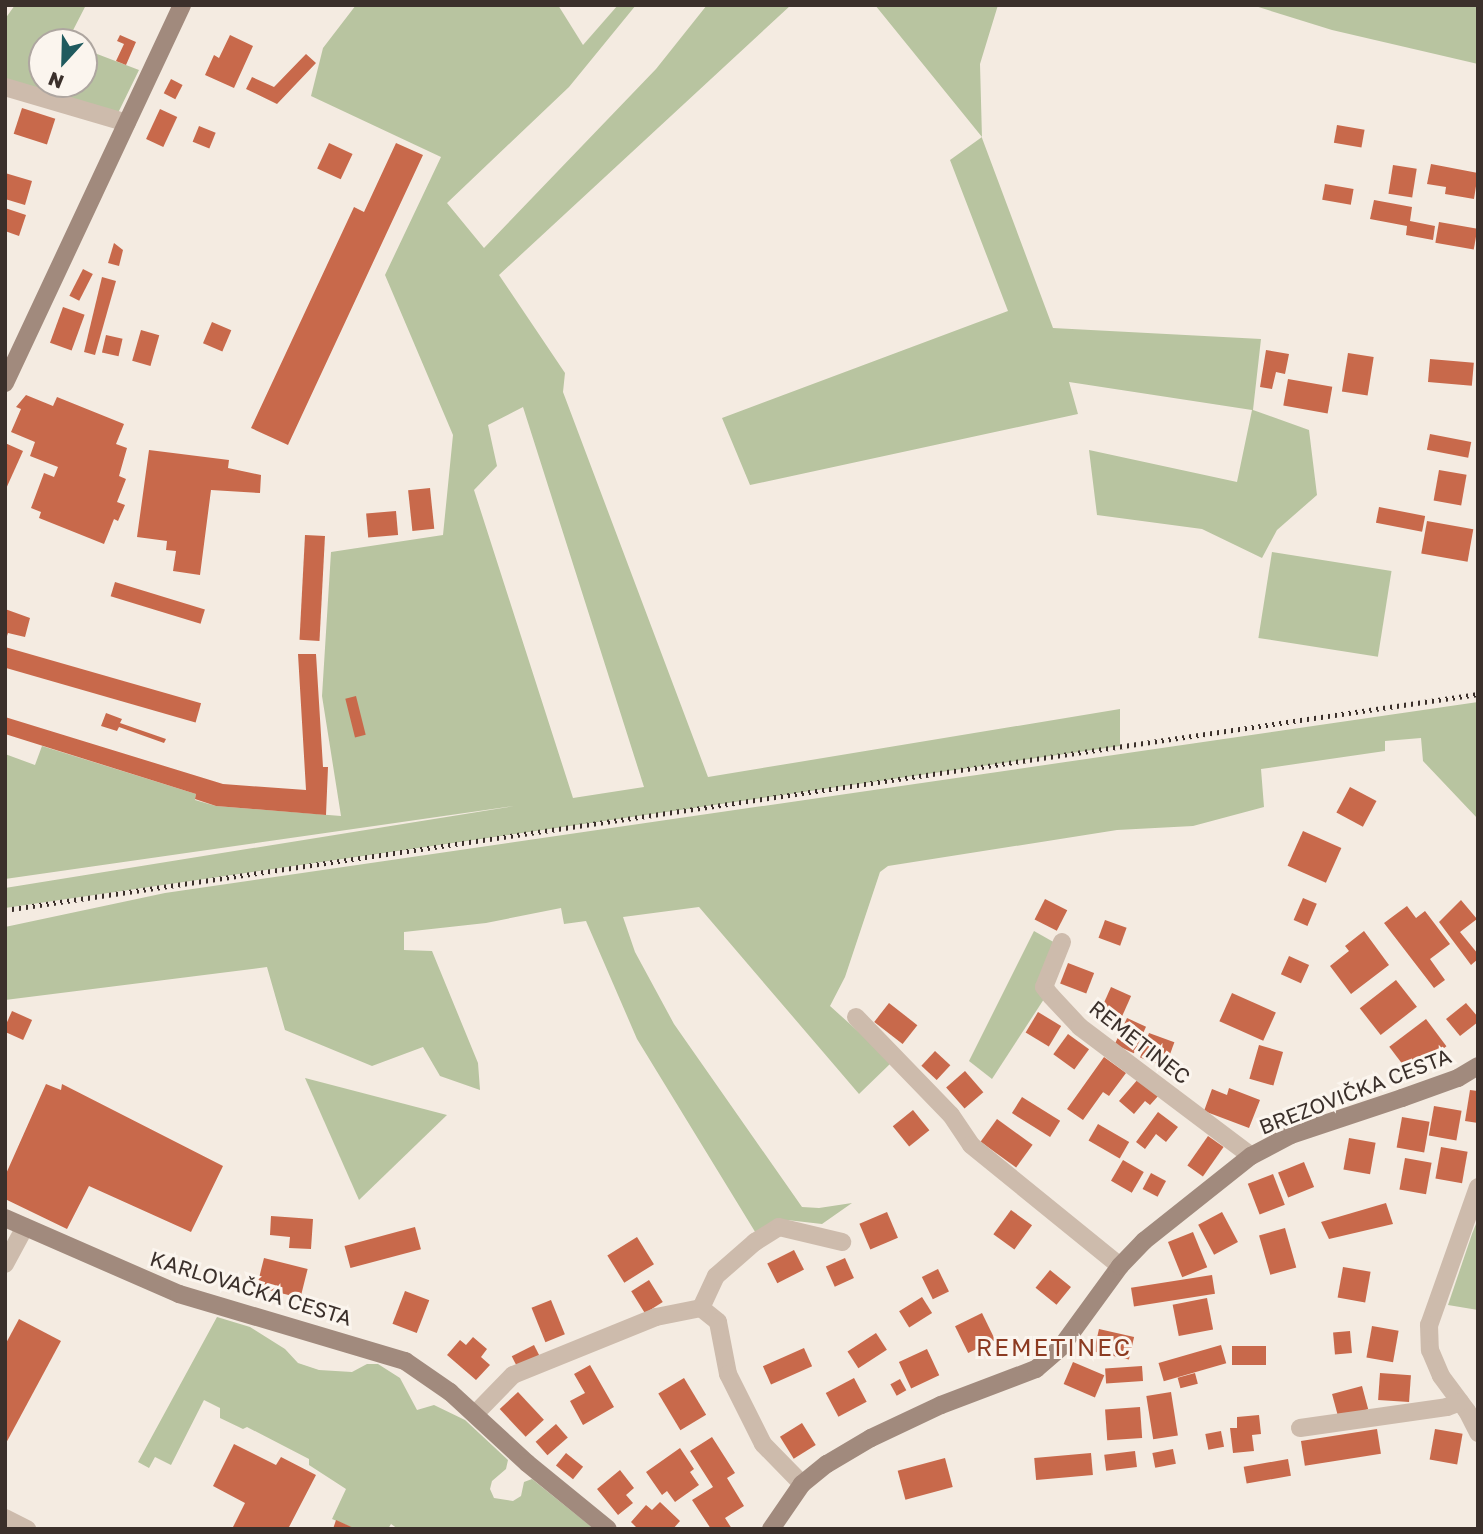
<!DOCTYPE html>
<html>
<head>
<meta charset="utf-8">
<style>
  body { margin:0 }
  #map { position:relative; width:1483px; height:1534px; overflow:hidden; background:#f4ebe1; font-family:"Golos Text",sans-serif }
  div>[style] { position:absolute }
  .green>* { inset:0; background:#b8c4a0; transform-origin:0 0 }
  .building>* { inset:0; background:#c8694b; transform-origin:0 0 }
  .street>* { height:18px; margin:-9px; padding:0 9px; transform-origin:9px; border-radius:9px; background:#cdbbac }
  .secondary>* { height:18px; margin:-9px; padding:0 9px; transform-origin:9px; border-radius:9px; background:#a18a7d }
  .rail>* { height:4.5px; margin-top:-2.25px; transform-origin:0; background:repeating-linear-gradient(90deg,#3b302b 0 2px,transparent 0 7px) }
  span { translate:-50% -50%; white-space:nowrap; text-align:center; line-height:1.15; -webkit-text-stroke:6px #fbf5ee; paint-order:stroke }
  .street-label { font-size:21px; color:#3b302b }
  .quarter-label { font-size:24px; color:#8c3b22; letter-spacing:2px }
  .frame { position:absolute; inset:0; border:7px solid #3b302b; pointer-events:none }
  .north { position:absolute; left:28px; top:28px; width:70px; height:70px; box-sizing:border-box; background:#fbf5ee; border:2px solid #aea6a0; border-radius:50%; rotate:202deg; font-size:19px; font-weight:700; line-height:28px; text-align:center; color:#3b302b }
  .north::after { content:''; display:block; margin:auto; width:24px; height:32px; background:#1f5a5e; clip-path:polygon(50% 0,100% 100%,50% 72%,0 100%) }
</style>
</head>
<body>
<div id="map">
  <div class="green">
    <div style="clip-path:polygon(15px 5px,86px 5px,67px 42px,42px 42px,42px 84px,84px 84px,84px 49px,139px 70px,118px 113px,5px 81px,5px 19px)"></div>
    <div style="clip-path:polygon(evenodd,356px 5px,558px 5px,583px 45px,618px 5px,636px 5px,569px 87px,447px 203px,484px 248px,656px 69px,707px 5px,791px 5px,499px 275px,565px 373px,563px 392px,708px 777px,1120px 709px,1120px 746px,5px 908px,5px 888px,514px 806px,5px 879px,5px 754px,35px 765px,42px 746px,196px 794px,195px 800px,216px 806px,341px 816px,322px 696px,331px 552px,443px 535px,453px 435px,385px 275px,441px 157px,311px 96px,323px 48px,356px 5px,523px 407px,644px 787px,573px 798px,474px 490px,497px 466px,488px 425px,523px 407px)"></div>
    <div style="clip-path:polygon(875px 5px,998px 5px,980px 64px,982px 138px,1053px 328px,1261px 339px,1253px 410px,1309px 430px,1317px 495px,1277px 530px,1262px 558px,1202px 529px,1097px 515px,1089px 450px,1237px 482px,1252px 410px,1069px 382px,1078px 414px,750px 485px,722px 418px,1008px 311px,950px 160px,982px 137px)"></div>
    <div style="clip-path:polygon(1252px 5px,1478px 5px,1478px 64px,1332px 30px)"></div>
    <div style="left:1272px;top:552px;width:121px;height:87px;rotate:9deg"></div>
    <div style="clip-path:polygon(1478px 702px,1478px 819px,1423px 761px,1421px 738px,1385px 741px,1385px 751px,1261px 769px,1264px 807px,1193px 826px,1117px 830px,888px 866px,880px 872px,845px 977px,830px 1006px,892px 1062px,859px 1094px,699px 907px,623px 917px,635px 952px,674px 1024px,802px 1207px,819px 1208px,852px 1203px,822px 1224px,787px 1220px,757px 1235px,637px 1039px,586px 921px,564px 924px,561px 908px,486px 923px,404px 932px,404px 950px,432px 951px,478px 1063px,480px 1090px,440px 1076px,423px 1047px,372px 1066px,285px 1030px,267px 967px,5px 1000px,5px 927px,165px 893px)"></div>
    <div style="clip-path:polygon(1034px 931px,1057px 944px,1044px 999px,992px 1079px,969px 1061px)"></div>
    <div style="clip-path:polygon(305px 1078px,447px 1115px,359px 1200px)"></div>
    <div style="clip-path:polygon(1478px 1219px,1478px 1310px,1448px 1305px,1472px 1234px)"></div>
    <div style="clip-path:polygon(217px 1317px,250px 1327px,285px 1349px,298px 1363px,319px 1370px,352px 1372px,367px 1364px,378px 1364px,400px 1378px,417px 1410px,434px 1405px,465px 1420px,508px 1460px,506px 1469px,492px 1481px,490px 1489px,494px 1498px,513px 1501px,521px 1496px,524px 1482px,532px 1479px,594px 1529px,398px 1529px,391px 1524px,388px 1529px,356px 1529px,332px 1519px,346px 1489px,309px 1465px,309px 1459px,247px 1427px,243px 1429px,220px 1418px,220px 1408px,204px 1400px,171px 1465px,155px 1457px,149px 1468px,138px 1462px)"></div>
  </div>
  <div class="building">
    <div style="clip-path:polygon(120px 35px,136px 42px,126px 65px,116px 61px,124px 44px,117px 41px)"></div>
    <div style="clip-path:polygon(230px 35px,253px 46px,234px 88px,205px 75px,214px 55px,219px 58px)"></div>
    <div style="clip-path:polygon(306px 54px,316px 63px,277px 104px,246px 89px,252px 77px,274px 87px)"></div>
    <div style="left:171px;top:79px;width:13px;height:16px;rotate:27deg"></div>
    <div style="left:22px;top:108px;width:35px;height:27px;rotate:18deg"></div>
    <div style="left:160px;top:109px;width:19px;height:33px;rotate:25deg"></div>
    <div style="left:1337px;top:125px;width:28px;height:18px;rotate:10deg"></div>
    <div style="left:199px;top:126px;width:18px;height:17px;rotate:22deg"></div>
    <div style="left:329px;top:143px;width:26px;height:28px;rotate:25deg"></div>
    <div style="clip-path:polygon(396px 143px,423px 155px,288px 445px,251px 428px,354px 207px,364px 212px)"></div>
    <div style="clip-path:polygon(1431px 164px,1478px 173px,1474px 199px,1445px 194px,1446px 187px,1427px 184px)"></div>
    <div style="left:1393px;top:165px;width:24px;height:29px;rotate:9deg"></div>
    <div style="clip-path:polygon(5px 173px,32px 181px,25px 205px,5px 199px)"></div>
    <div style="left:1325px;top:184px;width:29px;height:16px;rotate:10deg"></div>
    <div style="clip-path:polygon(1374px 200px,1412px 207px,1410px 221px,1435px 226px,1433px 240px,1406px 235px,1407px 226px,1370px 219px)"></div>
    <div style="clip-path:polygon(5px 208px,26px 215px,19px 236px,5px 231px)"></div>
    <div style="left:1439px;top:222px;width:39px;height:21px;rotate:10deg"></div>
    <div style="clip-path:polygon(114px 243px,123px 250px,119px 266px,108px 263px)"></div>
    <div style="left:83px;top:269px;width:11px;height:30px;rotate:27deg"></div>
    <div style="clip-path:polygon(102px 277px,116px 281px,95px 355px,84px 352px)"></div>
    <div style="left:63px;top:307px;width:23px;height:38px;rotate:20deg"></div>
    <div style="left:212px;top:322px;width:21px;height:23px;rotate:23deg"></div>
    <div style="left:141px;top:330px;width:19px;height:32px;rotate:16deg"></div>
    <div style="left:106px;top:335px;width:17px;height:18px;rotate:13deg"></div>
    <div style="clip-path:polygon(1266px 350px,1289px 354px,1285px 374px,1276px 372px,1272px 389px,1260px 387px)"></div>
    <div style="left:1348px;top:353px;width:26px;height:39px;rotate:9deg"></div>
    <div style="left:1430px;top:359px;width:44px;height:23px;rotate:5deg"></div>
    <div style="left:1288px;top:379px;width:45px;height:27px;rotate:10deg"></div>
    <div style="clip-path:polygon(26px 395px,53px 406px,57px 397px,124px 424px,116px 444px,127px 448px,119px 476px,126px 479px,117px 502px,125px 505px,118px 521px,114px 519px,104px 544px,39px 518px,41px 512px,31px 508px,44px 473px,54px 477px,58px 467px,30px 456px,35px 442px,11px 432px,21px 409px,16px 407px)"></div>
    <div style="left:1430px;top:434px;width:42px;height:16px;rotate:11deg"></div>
    <div style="clip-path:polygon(5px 443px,23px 451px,5px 491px)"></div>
    <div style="clip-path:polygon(149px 450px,229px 460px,228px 468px,261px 475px,260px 493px,211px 490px,200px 575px,173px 571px,176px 551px,166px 550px,167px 541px,137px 537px)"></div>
    <div style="left:1439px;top:470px;width:28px;height:31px;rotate:10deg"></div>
    <div style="left:430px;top:488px;width:41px;height:22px;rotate:84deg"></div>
    <div style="left:1379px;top:507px;width:47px;height:16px;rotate:11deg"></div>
    <div style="left:396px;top:511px;width:24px;height:30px;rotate:85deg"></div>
    <div style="left:1427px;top:521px;width:47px;height:33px;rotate:10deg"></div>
    <div style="left:305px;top:535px;width:20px;height:105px;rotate:3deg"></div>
    <div style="left:115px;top:582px;width:94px;height:15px;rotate:17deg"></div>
    <div style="clip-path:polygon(5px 609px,30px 618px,25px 637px,8px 633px,5px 642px)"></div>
    <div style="left:5px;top:647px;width:204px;height:20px;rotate:16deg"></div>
    <div style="clip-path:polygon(298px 654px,316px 654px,323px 767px,328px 767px,326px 815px,216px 806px,195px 799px,196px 794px,5px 734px,5px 717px,223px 784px,306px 790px)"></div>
    <div style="left:356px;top:696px;width:40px;height:11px;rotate:76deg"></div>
    <div style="clip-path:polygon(106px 713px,122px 719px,120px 723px,166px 739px,164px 743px,119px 727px,117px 731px,101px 726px)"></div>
    <div style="left:1350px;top:787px;width:30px;height:29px;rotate:28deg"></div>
    <div style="left:1303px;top:831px;width:42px;height:38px;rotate:24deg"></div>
    <div style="left:1303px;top:898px;width:15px;height:24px;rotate:23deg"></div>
    <div style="left:1045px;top:899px;width:25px;height:23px;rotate:27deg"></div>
    <div style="clip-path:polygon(1461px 900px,1477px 919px,1460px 932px,1478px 954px,1478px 959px,1471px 965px,1439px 922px)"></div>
    <div style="clip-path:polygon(1407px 906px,1416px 918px,1425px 911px,1450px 944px,1430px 959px,1445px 980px,1434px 988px,1384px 923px)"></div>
    <div style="left:1105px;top:920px;width:23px;height:19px;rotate:20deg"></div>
    <div style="clip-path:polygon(1364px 931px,1389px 965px,1351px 994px,1330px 966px,1349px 951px,1345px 946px)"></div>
    <div style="left:1289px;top:956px;width:22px;height:20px;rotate:24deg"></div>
    <div style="left:1068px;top:963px;width:28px;height:22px;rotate:21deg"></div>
    <div style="left:1396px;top:980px;width:34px;height:46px;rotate:52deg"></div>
    <div style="left:1111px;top:987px;width:22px;height:23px;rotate:24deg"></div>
    <div style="left:1232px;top:993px;width:48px;height:31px;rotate:24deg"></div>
    <div style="left:889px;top:1003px;width:36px;height:24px;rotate:38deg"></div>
    <div style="clip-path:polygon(1466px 1003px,1478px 1017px,1478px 1022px,1460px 1036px,1446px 1019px)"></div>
    <div style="left:12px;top:1011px;width:22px;height:22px;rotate:24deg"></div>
    <div style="left:1038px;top:1012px;width:27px;height:24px;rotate:31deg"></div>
    <div style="left:1127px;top:1018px;width:21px;height:29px;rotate:25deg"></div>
    <div style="left:1426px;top:1019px;width:34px;height:46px;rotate:53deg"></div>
    <div style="left:1149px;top:1033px;width:27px;height:26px;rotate:20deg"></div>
    <div style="left:1068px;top:1034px;width:26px;height:25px;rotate:36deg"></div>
    <div style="left:1259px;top:1045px;width:25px;height:35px;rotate:16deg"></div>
    <div style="left:935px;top:1051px;width:21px;height:20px;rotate:43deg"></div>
    <div style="clip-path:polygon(1104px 1057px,1126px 1073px,1109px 1096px,1103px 1092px,1083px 1120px,1067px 1109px)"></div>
    <div style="left:965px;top:1071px;width:28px;height:25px;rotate:49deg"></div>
    <div style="clip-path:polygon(1139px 1078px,1159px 1095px,1150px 1105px,1145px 1101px,1134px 1114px,1119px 1101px)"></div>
    <div style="clip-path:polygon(46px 1084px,61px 1090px,62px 1084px,223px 1166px,191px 1232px,89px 1186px,67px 1229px,5px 1199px,5px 1176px)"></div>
    <div style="clip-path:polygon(1229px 1088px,1260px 1100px,1249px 1128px,1204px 1111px,1212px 1089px,1227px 1095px)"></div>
    <div style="clip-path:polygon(1470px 1090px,1478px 1091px,1478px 1123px,1465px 1121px)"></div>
    <div style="left:1022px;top:1097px;width:45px;height:19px;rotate:32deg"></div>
    <div style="left:1434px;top:1106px;width:28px;height:30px;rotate:10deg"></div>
    <div style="left:913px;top:1110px;width:26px;height:26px;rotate:51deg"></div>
    <div style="clip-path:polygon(1158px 1112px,1178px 1127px,1166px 1142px,1156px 1134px,1145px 1149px,1136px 1142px)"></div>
    <div style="left:1402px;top:1117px;width:28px;height:31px;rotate:10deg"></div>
    <div style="left:997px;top:1119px;width:44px;height:28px;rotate:36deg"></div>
    <div style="left:1098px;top:1124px;width:36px;height:19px;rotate:30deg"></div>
    <div style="left:1208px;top:1136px;width:19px;height:36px;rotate:35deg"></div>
    <div style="left:1349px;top:1138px;width:27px;height:32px;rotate:10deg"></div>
    <div style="left:1441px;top:1147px;width:27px;height:32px;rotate:10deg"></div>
    <div style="left:1405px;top:1158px;width:27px;height:32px;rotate:10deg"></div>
    <div style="left:1123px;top:1160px;width:24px;height:24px;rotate:30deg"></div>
    <div style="left:1304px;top:1162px;width:27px;height:28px;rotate:68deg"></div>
    <div style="left:1151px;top:1173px;width:17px;height:18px;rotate:28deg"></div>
    <div style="left:1273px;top:1174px;width:33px;height:27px;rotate:69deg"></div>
    <div style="clip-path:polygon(1386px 1203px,1393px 1224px,1329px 1239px,1321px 1222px)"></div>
    <div style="left:1011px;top:1210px;width:26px;height:30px;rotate:36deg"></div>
    <div style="left:887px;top:1212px;width:28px;height:30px;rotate:67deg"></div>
    <div style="left:1222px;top:1212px;width:34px;height:27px;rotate:62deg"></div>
    <div style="clip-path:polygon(271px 1216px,313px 1219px,311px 1249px,289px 1248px,290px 1237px,270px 1235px)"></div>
    <div style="left:415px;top:1227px;width:23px;height:73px;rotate:75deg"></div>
    <div style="left:1285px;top:1228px;width:41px;height:27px;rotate:74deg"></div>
    <div style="left:1193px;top:1232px;width:38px;height:27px;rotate:68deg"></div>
    <div style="left:637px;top:1237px;width:32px;height:35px;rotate:58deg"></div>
    <div style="left:794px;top:1250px;width:22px;height:30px;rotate:63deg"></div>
    <div style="left:264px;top:1258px;width:45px;height:30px;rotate:14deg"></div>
    <div style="left:845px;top:1258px;width:22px;height:21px;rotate:66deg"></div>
    <div style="left:1343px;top:1267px;width:28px;height:31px;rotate:10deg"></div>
    <div style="left:938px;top:1269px;width:25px;height:18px;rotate:64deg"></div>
    <div style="left:1050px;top:1270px;width:27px;height:23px;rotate:39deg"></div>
    <div style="left:1212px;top:1275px;width:19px;height:82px;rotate:81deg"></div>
    <div style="left:649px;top:1280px;width:26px;height:21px;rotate:58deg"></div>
    <div style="left:405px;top:1291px;width:26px;height:35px;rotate:21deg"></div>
    <div style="left:922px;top:1297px;width:19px;height:27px;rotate:58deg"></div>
    <div style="left:1207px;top:1298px;width:32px;height:35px;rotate:79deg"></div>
    <div style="left:551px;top:1300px;width:37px;height:21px;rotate:68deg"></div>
    <div style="left:982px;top:1313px;width:30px;height:30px;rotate:64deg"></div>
    <div style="clip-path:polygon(19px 1319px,61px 1341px,5px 1445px,5px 1345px)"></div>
    <div style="left:1372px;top:1326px;width:27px;height:32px;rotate:10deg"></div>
    <div style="left:1099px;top:1329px;width:36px;height:23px;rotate:13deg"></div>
    <div style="left:1350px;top:1331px;width:22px;height:17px;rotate:85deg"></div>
    <div style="left:876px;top:1333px;width:20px;height:34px;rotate:57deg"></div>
    <div style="clip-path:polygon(473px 1337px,487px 1349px,481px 1357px,490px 1365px,476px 1380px,447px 1355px,460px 1340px,466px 1345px)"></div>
    <div style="left:534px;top:1345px;width:16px;height:25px;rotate:63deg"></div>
    <div style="left:1221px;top:1345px;width:19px;height:65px;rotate:74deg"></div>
    <div style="left:1232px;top:1346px;width:34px;height:19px"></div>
    <div style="left:804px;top:1348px;width:20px;height:45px;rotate:66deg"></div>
    <div style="left:927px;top:1349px;width:29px;height:31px;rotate:65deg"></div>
    <div style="left:1073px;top:1362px;width:34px;height:24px;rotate:23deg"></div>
    <div style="clip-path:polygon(590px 1365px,614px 1407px,583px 1425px,570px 1401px,585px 1393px,574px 1374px)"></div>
    <div style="left:1142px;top:1366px;width:15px;height:37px;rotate:86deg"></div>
    <div style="left:1195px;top:1373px;width:11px;height:18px;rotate:75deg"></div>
    <div style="left:1380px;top:1373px;width:31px;height:27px;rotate:4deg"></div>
    <div style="left:684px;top:1378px;width:43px;height:30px;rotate:59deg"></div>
    <div style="left:854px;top:1378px;width:27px;height:32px;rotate:62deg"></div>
    <div style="left:900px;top:1379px;width:13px;height:11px;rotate:61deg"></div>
    <div style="left:1362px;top:1386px;width:24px;height:31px;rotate:75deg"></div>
    <div style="left:518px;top:1392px;width:38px;height:25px;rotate:47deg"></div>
    <div style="left:1171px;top:1392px;width:44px;height:25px;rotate:81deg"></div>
    <div style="left:1140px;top:1407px;width:31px;height:35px;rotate:86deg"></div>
    <div style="clip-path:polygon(1259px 1415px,1261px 1434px,1252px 1435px,1254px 1451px,1233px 1453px,1230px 1428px,1237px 1428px,1237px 1417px)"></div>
    <div style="left:802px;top:1423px;width:26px;height:26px;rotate:58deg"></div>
    <div style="left:556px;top:1424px;width:18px;height:27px;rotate:49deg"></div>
    <div style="left:1377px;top:1429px;width:25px;height:77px;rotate:81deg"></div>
    <div style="left:1435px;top:1429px;width:28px;height:31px;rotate:10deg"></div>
    <div style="left:1221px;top:1431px;width:16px;height:16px;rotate:79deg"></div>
    <div style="clip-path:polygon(712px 1437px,735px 1473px,727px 1478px,744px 1506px,725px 1518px,732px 1529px,711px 1529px,692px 1500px,713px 1487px,690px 1451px)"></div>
    <div style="clip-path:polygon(234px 1444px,276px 1465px,281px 1457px,316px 1475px,288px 1529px,232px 1529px,245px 1503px,213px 1486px)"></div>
    <div style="clip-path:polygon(680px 1448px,694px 1469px,690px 1472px,699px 1485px,675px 1502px,667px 1491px,662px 1495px,646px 1472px)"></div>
    <div style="left:1173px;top:1449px;width:15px;height:21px;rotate:79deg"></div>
    <div style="left:1135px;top:1451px;width:16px;height:31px;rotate:83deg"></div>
    <div style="left:566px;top:1453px;width:22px;height:16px;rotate:39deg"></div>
    <div style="left:1091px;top:1453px;width:22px;height:57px;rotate:85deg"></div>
    <div style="left:945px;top:1458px;width:30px;height:49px;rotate:75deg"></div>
    <div style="left:1288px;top:1459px;width:17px;height:45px;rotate:80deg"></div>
    <div style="clip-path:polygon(620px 1470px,634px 1488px,626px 1495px,633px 1503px,618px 1515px,597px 1489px)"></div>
    <div style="clip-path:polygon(660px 1502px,680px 1521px,673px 1529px,638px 1529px,631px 1522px,646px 1505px,652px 1510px)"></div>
    <div style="clip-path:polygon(336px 1520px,356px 1529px,333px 1529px)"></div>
  </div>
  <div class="street">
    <div style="left:5px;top:87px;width:127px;rotate:16.4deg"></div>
    <div style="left:1062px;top:942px;width:48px;rotate:111.8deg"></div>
    <div style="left:1044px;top:987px;width:11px;rotate:52deg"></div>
    <div style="left:1051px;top:996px;width:42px;rotate:46.9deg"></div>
    <div style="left:1080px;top:1027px;width:214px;rotate:37deg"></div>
    <div style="left:856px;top:1017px;width:136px;rotate:45.9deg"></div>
    <div style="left:951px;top:1115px;width:36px;rotate:56deg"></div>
    <div style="left:971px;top:1145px;width:192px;rotate:39.1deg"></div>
    <div style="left:1478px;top:1187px;width:146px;rotate:109.5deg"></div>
    <div style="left:1429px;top:1325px;width:25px;rotate:88deg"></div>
    <div style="left:1430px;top:1350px;width:28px;rotate:67deg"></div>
    <div style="left:1441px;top:1376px;width:44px;rotate:53.4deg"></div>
    <div style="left:1467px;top:1411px;width:25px;rotate:63deg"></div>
    <div style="left:5px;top:1264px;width:42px;rotate:-61.6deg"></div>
    <div style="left:701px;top:1308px;width:22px;rotate:39deg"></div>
    <div style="left:718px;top:1322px;width:53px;rotate:79.1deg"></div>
    <div style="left:728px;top:1374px;width:78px;rotate:63.4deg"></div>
    <div style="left:763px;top:1444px;width:56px;rotate:45.7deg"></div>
    <div style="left:476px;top:1413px;width:53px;rotate:-45.8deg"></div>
    <div style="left:513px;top:1375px;width:154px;rotate:-22.1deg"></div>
    <div style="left:656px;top:1317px;width:46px;rotate:-11.3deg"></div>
    <div style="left:701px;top:1308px;width:35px;rotate:-65deg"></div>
    <div style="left:716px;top:1276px;width:52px;rotate:-41.1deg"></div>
    <div style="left:755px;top:1242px;width:28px;rotate:-32deg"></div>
    <div style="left:779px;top:1227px;width:65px;rotate:13.4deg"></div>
    <div style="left:1300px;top:1428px;width:148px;rotate:-8.1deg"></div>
    <div style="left:1447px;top:1407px;width:14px;rotate:-21deg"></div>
    <div style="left:5px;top:1518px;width:25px;rotate:27deg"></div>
  </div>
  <div class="secondary">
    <div style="left:5px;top:383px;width:417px;rotate:-64.9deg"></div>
    <div style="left:5px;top:1218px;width:190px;rotate:23.6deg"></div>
    <div style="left:179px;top:1294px;width:236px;rotate:16.5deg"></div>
    <div style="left:405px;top:1361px;width:55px;rotate:34.6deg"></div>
    <div style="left:450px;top:1392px;width:105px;rotate:42.7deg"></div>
    <div style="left:527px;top:1463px;width:104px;rotate:39.2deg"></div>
    <div style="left:771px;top:1529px;width:55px;rotate:-55.4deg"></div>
    <div style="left:802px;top:1484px;width:32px;rotate:-39deg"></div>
    <div style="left:827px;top:1464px;width:51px;rotate:-30.6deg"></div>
    <div style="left:871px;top:1438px;width:77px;rotate:-25.2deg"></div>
    <div style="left:941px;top:1405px;width:102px;rotate:-20.8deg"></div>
    <div style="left:1036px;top:1369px;width:33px;rotate:-41deg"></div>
    <div style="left:1061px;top:1347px;width:100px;rotate:-53.9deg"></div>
    <div style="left:1120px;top:1266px;width:35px;rotate:-46deg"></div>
    <div style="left:1144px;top:1241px;width:137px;rotate:-38.5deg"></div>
    <div style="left:1251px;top:1156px;width:45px;rotate:-27.7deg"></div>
    <div style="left:1291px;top:1135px;width:117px;rotate:-18.4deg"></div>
    <div style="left:1402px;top:1098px;width:59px;rotate:-19.7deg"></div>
    <div style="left:1458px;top:1078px;width:23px;rotate:-31deg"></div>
  </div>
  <div class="rail">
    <div style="left:5px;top:910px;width:1489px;rotate:-8.34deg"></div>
  </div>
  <div class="street-label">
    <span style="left:1140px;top:1042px;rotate:38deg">REMETINEC</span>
    <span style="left:1355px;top:1091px;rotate:-21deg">BREZOVIČKA CESTA</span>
    <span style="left:251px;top:1288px;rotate:17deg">KARLOVAČKA CESTA</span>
  </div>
  <div class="quarter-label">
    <span style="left:1054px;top:1347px">REMETINEC</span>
  </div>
  <div class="frame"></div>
  <div class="north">N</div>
</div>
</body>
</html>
